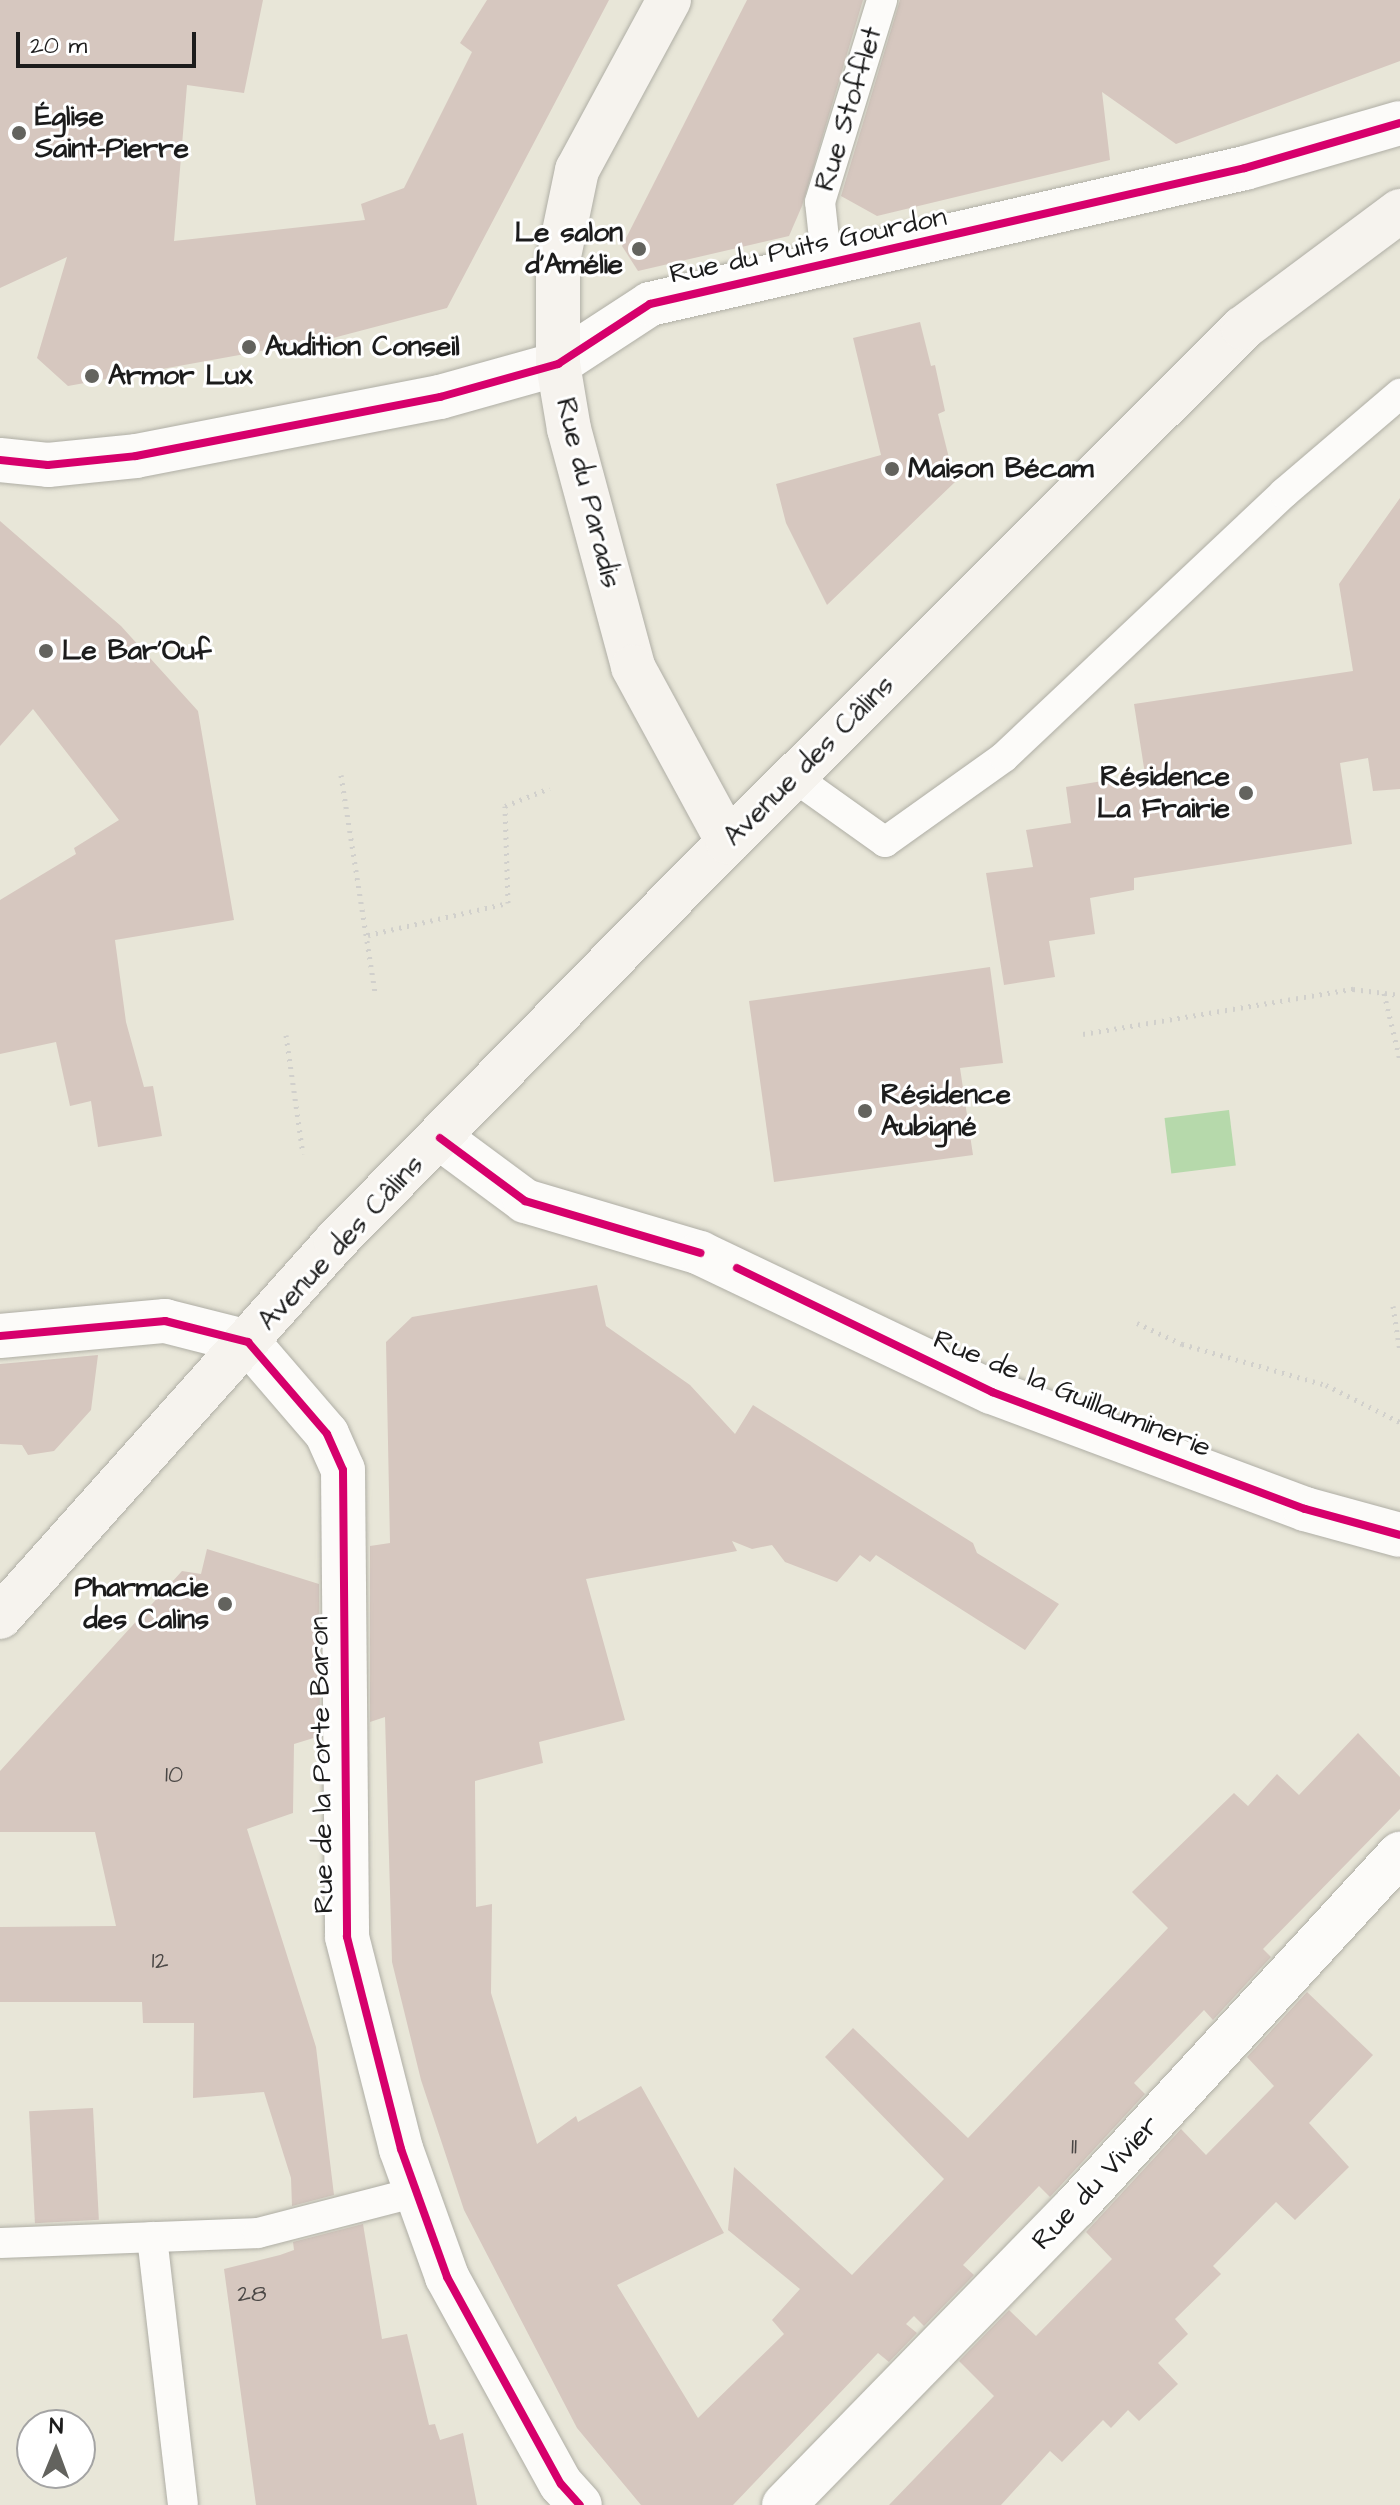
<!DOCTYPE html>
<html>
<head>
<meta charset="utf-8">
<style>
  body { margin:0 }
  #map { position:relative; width:1400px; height:2505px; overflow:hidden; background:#e8e6d8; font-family:"Architects Daughter",sans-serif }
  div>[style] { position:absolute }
  .green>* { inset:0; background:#b6d9ab; transform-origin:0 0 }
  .building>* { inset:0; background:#d6c7bf; transform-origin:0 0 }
  .path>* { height:5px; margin-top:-2.5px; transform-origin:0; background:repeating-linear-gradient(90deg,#d1d0cc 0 2px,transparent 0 8px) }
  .roads { filter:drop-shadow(0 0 2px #afaea5) drop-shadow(0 0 2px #afaea5) }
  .lane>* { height:30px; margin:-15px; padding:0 15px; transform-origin:15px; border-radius:15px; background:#fcfbf9 }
  .street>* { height:44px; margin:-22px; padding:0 22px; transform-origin:22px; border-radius:22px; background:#fcfbf9 }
  .secondary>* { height:44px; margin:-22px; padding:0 22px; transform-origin:22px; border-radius:22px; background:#f6f3ee }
  .cycleway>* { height:8px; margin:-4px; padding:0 4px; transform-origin:4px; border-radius:4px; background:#d6006c }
  .dots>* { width:22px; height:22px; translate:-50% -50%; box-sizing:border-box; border:4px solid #fff; border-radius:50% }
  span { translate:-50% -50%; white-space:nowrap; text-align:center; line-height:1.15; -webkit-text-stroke:6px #fff; paint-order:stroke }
  .number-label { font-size:24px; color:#4a4745 }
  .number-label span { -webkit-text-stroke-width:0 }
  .street-label { font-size:28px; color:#1c1c1c }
  .poi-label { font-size:28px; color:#1c1c1c; font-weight:700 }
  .left { translate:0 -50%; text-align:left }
  .right { translate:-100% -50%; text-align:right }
  .north { position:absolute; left:16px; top:2409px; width:80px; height:80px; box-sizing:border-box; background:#fff; border:2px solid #a4a4a4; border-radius:50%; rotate:1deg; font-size:22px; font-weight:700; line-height:32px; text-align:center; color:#1c1c1c }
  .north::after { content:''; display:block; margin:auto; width:28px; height:36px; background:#63635e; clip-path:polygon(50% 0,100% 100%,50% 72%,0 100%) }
  .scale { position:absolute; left:16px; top:32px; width:180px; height:36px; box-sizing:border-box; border:4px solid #1c1c1c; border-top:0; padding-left:10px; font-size:24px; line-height:28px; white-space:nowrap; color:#1c1c1c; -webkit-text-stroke:6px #fff; paint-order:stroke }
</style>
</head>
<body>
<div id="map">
  <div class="green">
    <div style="left:1229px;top:1110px;width:56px;height:65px;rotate:83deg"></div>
  </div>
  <div class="building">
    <div style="clip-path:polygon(0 0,263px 0,244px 93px,187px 85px,174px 241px,365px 220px,361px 204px,404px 188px,472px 52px,460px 43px,487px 0,609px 0,447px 308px,333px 338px,68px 386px,37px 358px,67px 257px,0 288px)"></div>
    <div style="clip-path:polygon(747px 0,863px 0,802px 206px,789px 236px,638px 271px,622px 246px)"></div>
    <div style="clip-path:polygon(900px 0,1400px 0,1400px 61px,1176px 144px,1102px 92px,1110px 160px,877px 216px,841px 196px)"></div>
    <div style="clip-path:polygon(920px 322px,931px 366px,935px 365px,945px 411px,938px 414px,955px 482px,827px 605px,786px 523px,776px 484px,881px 455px,853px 338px)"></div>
    <div style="clip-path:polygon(1400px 498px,1400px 789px,1373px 791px,1368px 758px,1340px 763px,1352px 844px,1134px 878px,1134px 890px,1090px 898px,1095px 934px,1049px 941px,1055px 977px,1004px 985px,986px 873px,1033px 867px,1026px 830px,1071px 823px,1066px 787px,1145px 774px,1134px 704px,1353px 671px,1339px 584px)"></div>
    <div style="clip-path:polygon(0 521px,121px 626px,198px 711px,234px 920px,115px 940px,126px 1022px,144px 1087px,153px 1086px,162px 1136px,98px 1147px,91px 1101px,70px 1106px,56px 1042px,0 1054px,0 900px,76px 854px,74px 848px,119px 820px,33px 709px,0 746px)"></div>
    <div style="clip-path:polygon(990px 967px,1003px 1063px,960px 1068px,973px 1155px,774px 1182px,749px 1001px)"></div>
    <div style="clip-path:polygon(597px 1285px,606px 1326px,690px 1385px,735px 1434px,753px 1405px,973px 1543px,977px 1553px,1059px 1604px,1025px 1650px,876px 1555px,870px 1562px,860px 1555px,837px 1582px,785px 1562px,772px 1545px,752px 1549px,732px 1541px,737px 1551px,586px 1579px,625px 1720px,539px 1742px,543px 1763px,475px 1781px,476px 1907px,492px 1904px,491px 1993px,537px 2144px,576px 2116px,578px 2122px,641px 2086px,724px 2233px,617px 2285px,698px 2418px,784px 2334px,772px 2320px,800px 2289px,728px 2230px,734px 2167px,852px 2275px,944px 2179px,825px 2057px,853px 2028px,968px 2138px,1168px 1928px,1132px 1892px,1234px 1793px,1248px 1806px,1277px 1774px,1299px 1795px,1358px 1733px,1400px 1777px,1400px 1809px,1263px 1949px,1271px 1957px,1213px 2020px,1204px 2010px,1134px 2083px,1145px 2094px,1050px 2197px,1039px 2186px,963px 2265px,974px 2275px,924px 2326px,914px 2316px,906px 2324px,917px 2333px,889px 2362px,878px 2353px,733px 2505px,641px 2505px,577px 2428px,464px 2210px,421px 2080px,392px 1962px,385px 1717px,370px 1722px,370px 1546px,390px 1543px,386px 1342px,412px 1317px)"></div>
    <div style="clip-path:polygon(98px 1355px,91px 1410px,54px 1451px,28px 1455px,22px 1445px,0 1444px,0 1364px)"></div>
    <div style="clip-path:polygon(207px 1549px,319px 1584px,320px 1736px,294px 1744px,293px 1813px,247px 1829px,316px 2047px,334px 2195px,292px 2206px,291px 2178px,264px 2092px,193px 2098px,194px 2023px,143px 2023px,142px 2002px,0 2002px,0 1927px,116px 1926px,95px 1832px,0 1832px,0 1771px,182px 1571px,201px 1574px)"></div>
    <div style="clip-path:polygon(1307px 1992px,1373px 2055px,1309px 2123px,1349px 2167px,1295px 2220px,1276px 2202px,1213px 2266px,1221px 2274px,1175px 2319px,1188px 2334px,1158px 2363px,1178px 2384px,1139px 2421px,1128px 2410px,1111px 2428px,1103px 2420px,1062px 2462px,1050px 2451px,1001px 2505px,889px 2505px,994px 2396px,959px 2361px,1009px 2310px,1036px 2336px,1112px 2259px,1086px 2232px,1181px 2129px,1206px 2155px,1274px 2086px,1247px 2057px)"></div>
    <div style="left:93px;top:2108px;width:112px;height:64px;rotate:87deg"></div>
    <div style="clip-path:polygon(363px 2224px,382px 2339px,407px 2334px,429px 2425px,435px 2424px,440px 2440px,463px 2433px,477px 2505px,256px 2505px,224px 2269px,280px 2255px,294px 2250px,293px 2242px)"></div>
  </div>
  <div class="path">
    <div style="left:341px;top:775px;width:221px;rotate:81.1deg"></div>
    <div style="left:368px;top:935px;width:144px;rotate:-12.9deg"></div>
    <div style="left:508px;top:903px;width:97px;rotate:-91.8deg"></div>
    <div style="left:505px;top:806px;width:48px;rotate:-21.8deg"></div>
    <div style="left:1384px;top:993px;width:69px;rotate:76.6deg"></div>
    <div style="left:1083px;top:1034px;width:274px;rotate:-9.5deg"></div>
    <div style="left:1353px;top:989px;width:47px;rotate:7.3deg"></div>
    <div style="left:286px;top:1035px;width:120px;rotate:81.9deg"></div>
    <div style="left:1393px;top:1306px;width:46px;rotate:81.2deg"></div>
    <div style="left:1137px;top:1323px;width:50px;rotate:25deg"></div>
    <div style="left:1182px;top:1344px;width:150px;rotate:15.9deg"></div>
    <div style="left:1326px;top:1385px;width:83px;rotate:26.6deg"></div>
  </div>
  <div class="roads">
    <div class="lane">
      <div style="left:827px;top:266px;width:64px;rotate:-96.2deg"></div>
      <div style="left:820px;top:202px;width:211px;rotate:-72.9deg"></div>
      <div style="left:794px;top:777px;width:112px;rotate:35.5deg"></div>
      <div style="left:885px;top:842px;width:146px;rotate:-35.5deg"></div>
      <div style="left:1004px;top:757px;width:385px;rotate:-43.3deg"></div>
      <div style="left:1284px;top:493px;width:153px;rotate:-40.5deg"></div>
      <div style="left:152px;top:2237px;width:268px;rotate:83.4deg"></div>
      <div style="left:0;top:2243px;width:258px;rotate:-2.2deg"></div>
      <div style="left:258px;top:2233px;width:164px;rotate:-14.5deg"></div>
    </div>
    <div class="street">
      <div style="left:0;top:460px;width:48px;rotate:5.9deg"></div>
      <div style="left:48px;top:465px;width:88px;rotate:-5.8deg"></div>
      <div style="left:136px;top:456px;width:310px;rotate:-11deg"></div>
      <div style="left:440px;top:397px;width:123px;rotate:-15.6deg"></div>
      <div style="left:558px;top:364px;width:110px;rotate:-33.1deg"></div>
      <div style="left:650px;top:304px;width:610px;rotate:-12.88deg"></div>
      <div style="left:1245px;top:168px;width:161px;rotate:-16.2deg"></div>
      <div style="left:440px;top:1138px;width:106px;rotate:36.5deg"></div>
      <div style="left:525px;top:1201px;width:183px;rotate:16.5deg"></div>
      <div style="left:700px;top:1253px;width:323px;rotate:25.5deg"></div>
      <div style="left:992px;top:1392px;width:334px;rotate:20.5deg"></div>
      <div style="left:1305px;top:1509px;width:98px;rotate:15.3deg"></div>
      <div style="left:0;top:1336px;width:166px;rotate:-5.2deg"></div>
      <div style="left:165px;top:1321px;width:86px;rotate:14.2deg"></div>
      <div style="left:248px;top:1342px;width:121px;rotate:49.3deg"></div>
      <div style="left:327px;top:1434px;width:39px;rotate:66deg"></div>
      <div style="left:343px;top:1470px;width:467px;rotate:89.5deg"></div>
      <div style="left:347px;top:1937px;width:219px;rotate:75.7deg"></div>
      <div style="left:401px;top:2149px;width:136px;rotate:70.2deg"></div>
      <div style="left:447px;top:2277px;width:236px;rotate:61.2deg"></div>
      <div style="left:561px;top:2484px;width:28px;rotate:48deg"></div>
      <div style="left:784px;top:2505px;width:417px;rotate:-45.7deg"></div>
      <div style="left:1075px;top:2207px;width:480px;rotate:-47.4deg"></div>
    </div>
    <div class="secondary">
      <div style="left:669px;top:0;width:193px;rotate:118.4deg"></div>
      <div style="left:577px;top:170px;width:93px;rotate:101.8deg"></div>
      <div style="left:558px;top:261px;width:103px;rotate:90deg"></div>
      <div style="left:558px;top:364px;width:66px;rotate:80.4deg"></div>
      <div style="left:569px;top:429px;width:246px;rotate:74.9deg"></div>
      <div style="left:633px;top:667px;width:199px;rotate:61.5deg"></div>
      <div style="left:0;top:1617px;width:504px;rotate:-48.22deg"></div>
      <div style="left:336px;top:1241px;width:559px;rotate:-45.51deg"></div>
      <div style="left:728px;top:842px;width:728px;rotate:-44.94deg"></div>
      <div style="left:1243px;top:328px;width:196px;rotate:-36.7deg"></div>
    </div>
  </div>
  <div class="cycleway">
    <div style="left:0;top:460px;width:48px;rotate:5.9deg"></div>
    <div style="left:48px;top:465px;width:88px;rotate:-5.8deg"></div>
    <div style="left:136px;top:456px;width:310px;rotate:-11deg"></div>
    <div style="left:440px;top:397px;width:123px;rotate:-15.6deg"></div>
    <div style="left:558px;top:364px;width:110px;rotate:-33.1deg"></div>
    <div style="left:650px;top:304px;width:610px;rotate:-12.88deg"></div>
    <div style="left:1245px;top:168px;width:161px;rotate:-16.2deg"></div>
    <div style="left:440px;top:1138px;width:106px;rotate:36.5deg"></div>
    <div style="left:525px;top:1201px;width:183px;rotate:16.5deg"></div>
    <div style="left:737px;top:1268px;width:284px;rotate:25.9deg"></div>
    <div style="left:992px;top:1392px;width:334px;rotate:20.5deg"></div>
    <div style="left:1305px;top:1509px;width:98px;rotate:15.3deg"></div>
    <div style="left:0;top:1336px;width:166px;rotate:-5.2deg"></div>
    <div style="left:165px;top:1321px;width:86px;rotate:14.2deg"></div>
    <div style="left:248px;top:1342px;width:121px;rotate:49.3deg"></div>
    <div style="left:327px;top:1434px;width:39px;rotate:66deg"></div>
    <div style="left:343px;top:1470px;width:467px;rotate:89.5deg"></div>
    <div style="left:347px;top:1937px;width:219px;rotate:75.7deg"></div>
    <div style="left:401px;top:2149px;width:136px;rotate:70.2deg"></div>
    <div style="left:447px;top:2277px;width:236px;rotate:61.2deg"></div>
    <div style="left:561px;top:2484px;width:28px;rotate:48deg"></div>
  </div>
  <div class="dots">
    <div style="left:19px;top:133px;background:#63635e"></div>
    <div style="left:639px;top:249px;background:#63635e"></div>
    <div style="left:249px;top:347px;background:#63635e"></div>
    <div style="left:92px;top:376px;background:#63635e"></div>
    <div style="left:892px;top:469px;background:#63635e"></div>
    <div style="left:46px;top:651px;background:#63635e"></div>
    <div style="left:1246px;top:793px;background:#63635e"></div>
    <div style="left:865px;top:1111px;background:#63635e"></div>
    <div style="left:225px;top:1604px;background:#63635e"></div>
  </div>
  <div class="number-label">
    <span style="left:174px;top:1776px">10</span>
    <span style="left:160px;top:1962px">12</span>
    <span style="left:1074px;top:2148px">11</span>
    <span style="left:252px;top:2295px">28</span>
  </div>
  <div class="street-label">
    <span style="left:849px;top:109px;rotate:-73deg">Rue Stofflet</span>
    <span style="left:808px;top:246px;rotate:-12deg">Rue du Puits Gourdon</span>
    <span style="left:588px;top:493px;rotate:76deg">Rue du Paradis</span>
    <span style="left:809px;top:761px;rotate:-45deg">Avenue des Câlins</span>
    <span style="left:341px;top:1243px;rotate:-47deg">Avenue des Câlins</span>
    <span style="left:1072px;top:1394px;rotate:22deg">Rue de la Guillauminerie</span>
    <span style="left:322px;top:1765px;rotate:-91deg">Rue de la Porte Baron</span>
    <span style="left:1096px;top:2183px;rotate:-47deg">Rue du Vivier</span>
  </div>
  <div class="poi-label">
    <span class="left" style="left:35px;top:133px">Église<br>Saint-Pierre</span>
    <span class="right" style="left:623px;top:249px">Le salon<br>d'Amélie</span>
    <span class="left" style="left:265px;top:347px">Audition Conseil</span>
    <span class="left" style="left:108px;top:376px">Armor Lux</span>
    <span class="left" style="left:908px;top:469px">Maison Bécam</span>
    <span class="left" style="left:62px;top:651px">Le Bar’Ouf</span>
    <span class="right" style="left:1230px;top:793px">Résidence<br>La Frairie</span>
    <span class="left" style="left:881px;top:1111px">Résidence<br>Aubigné</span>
    <span class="right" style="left:209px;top:1604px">Pharmacie<br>des Calins</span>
  </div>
  <div class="north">N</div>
  <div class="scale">20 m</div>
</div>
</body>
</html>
